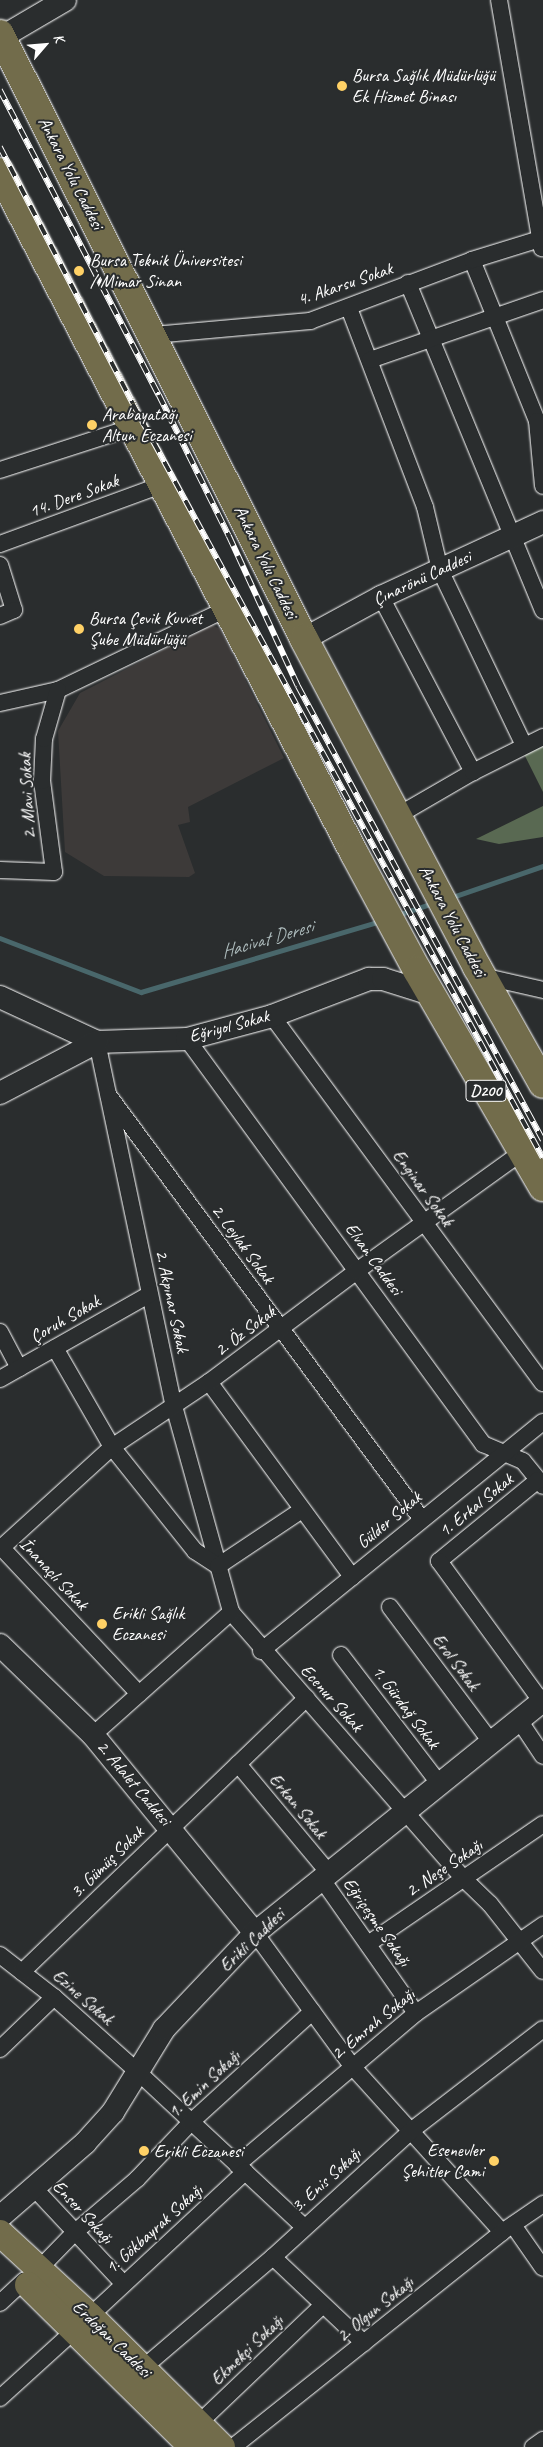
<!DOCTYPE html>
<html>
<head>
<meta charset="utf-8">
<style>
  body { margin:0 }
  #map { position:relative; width:543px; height:2447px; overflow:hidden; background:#2a2d2e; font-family:Caveat,sans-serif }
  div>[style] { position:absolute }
  .built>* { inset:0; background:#3d3a39 }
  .green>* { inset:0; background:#596952 }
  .stream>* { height:4.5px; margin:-2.25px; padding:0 2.25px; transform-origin:2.25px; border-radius:2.25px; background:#49676b }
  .roads { filter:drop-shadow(0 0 1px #fff) drop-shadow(0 0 1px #fff) }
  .street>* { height:16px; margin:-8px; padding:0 8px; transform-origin:8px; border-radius:8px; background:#2a2d2e }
  .secondary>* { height:22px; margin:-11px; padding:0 11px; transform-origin:11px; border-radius:11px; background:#2a2d2e }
  .primary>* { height:26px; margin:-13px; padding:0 13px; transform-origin:13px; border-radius:13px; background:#726c4b }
  .highway>* { height:28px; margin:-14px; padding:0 14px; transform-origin:14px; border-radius:14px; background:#726c4b }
  .rail>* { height:5.5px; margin-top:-2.75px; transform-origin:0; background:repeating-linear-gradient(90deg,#2a2d2e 0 11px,#fff 0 22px); box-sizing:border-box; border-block:1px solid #fff }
  .dots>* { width:14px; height:14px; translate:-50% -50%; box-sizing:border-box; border:2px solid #2a2d2e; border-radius:50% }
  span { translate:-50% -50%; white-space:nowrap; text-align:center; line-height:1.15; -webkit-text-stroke:4px #2a2d2e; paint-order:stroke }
  .shield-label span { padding:1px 4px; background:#2a2d2e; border:1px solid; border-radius:4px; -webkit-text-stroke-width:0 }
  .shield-label { font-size:16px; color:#fff; font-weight:700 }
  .poi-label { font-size:18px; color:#fff }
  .left { translate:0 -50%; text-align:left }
  .right { translate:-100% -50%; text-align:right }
  .street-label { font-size:18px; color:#fff }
  .water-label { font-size:19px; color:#adbbbc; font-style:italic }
  .north { position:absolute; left:20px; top:20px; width:50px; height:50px; -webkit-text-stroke:4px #2a2d2e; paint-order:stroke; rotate:63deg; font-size:14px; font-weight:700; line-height:20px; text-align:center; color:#fff }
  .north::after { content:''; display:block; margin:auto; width:18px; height:22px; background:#fff; clip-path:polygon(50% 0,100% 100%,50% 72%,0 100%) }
</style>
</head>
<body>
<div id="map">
  <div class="built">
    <div style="clip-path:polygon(212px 625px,220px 629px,284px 758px,188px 807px,190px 822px,178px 825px,195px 873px,189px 877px,104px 876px,65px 852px,58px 731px,80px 693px)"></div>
  </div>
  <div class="green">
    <div style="clip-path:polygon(543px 746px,543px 792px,524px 754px)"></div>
    <div style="clip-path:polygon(543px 806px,543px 837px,499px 844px,476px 839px)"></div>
  </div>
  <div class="stream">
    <div style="left:450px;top:898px;width:98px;rotate:-19deg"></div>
    <div style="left:398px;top:915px;width:37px;rotate:-19deg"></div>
    <div style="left:0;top:938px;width:151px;rotate:21deg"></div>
    <div style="left:141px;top:992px;width:250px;rotate:-16.5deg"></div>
  </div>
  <div class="roads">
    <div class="street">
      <div style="left:499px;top:0;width:252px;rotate:80.2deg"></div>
      <div style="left:472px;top:260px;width:174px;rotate:68deg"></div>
      <div style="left:537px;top:421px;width:65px;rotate:84.7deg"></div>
      <div style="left:408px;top:283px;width:354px;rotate:67.6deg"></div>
      <div style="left:349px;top:308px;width:213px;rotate:69.1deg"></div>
      <div style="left:425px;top:507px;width:65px;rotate:76.6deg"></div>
      <div style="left:440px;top:570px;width:194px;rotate:64.4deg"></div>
      <div style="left:153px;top:335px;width:158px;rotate:-5.1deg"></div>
      <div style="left:310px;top:321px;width:173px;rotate:-20.6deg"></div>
      <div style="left:472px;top:260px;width:74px;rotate:-17.2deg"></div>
      <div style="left:370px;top:360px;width:183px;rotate:-19.1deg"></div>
      <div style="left:0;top:470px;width:137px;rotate:-17.9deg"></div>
      <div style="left:0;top:544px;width:171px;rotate:-20.1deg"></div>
      <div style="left:0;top:565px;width:47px;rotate:72.7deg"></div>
      <div style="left:14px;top:610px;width:15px;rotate:157deg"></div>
      <div style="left:381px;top:597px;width:198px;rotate:62.3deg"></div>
      <div style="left:0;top:703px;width:59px;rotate:-12.6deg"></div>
      <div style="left:58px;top:690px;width:187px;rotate:-25.7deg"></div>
      <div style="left:397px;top:816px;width:88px;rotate:-30.1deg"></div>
      <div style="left:473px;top:772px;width:78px;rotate:-26.6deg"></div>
      <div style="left:0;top:870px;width:54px;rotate:2.1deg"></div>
      <div style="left:54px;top:872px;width:92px;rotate:-97.5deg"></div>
      <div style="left:42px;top:781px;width:42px;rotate:-87.3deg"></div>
      <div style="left:44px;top:739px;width:51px;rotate:-74.1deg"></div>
      <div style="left:482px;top:976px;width:63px;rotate:12.9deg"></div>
      <div style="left:272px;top:1016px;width:456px;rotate:53.6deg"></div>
      <div style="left:187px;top:1039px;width:502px;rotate:53.84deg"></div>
      <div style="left:483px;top:1444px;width:43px;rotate:23deg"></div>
      <div style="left:523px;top:1461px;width:32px;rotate:51deg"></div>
      <div style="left:97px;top:1042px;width:372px;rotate:78.1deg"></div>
      <div style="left:174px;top:1406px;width:214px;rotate:74.5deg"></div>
      <div style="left:231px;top:1612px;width:353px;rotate:48.9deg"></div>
      <div style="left:463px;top:1878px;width:37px;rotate:44deg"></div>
      <div style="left:490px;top:1904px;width:85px;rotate:51.7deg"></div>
      <div style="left:109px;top:1096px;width:525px;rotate:53.52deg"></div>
      <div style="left:0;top:1332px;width:41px;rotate:62.2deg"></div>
      <div style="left:55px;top:1348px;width:114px;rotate:60.1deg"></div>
      <div style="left:112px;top:1447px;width:133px;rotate:51.4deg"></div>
      <div style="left:195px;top:1551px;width:27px;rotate:33deg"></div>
      <div style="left:218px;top:1566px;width:101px;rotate:-33.7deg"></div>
      <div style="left:0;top:1379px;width:172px;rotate:-29.5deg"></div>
      <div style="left:209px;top:1382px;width:242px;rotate:53.7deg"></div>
      <div style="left:538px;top:1480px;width:128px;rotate:140.7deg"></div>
      <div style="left:439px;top:1561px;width:175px;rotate:53.9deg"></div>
      <div style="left:2px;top:1548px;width:200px;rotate:46.8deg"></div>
      <div style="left:0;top:1549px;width:151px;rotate:-42.3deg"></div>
      <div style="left:112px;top:1447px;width:117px;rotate:-33.8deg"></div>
      <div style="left:209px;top:1382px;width:186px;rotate:-36.9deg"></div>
      <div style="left:358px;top:1270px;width:201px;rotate:-35.7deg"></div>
      <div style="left:390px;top:1607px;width:169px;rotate:53.2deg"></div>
      <div style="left:261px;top:1651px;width:363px;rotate:-39.1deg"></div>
      <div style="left:341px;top:1655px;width:161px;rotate:52.6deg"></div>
      <div style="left:519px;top:1720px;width:43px;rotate:56.3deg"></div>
      <div style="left:93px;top:1735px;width:185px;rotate:-41.7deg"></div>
      <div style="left:238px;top:1764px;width:141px;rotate:50.2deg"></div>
      <div style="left:321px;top:1878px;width:165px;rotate:54.9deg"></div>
      <div style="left:255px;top:1933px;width:165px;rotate:53.9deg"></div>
      <div style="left:352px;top:2066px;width:224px;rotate:47.9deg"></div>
      <div style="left:368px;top:1944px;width:212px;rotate:-34.4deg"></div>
      <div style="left:0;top:1955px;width:68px;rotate:37.9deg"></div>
      <div style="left:54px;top:1997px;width:113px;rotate:41.8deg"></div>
      <div style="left:138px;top:2072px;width:227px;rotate:43deg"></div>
      <div style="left:22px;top:1972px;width:395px;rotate:-43.9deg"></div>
      <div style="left:0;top:2049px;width:75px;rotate:-43.9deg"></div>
      <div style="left:237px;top:2165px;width:235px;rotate:-40.3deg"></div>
      <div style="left:416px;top:2013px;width:155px;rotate:-34.7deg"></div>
      <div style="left:35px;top:2189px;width:129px;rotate:46.9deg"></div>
      <div style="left:513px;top:2225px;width:52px;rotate:55.1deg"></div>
      <div style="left:273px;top:2257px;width:125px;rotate:43.4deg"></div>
      <div style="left:38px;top:2270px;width:52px;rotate:-45.8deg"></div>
      <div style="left:74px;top:2233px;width:83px;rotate:-40.6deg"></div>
      <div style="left:137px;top:2179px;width:79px;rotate:-46.5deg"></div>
      <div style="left:191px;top:2122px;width:164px;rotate:-42.3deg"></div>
      <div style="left:0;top:2303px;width:33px;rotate:-43deg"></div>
      <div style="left:90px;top:2316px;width:212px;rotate:-42.9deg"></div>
      <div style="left:143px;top:2368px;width:171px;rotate:-40.5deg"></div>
      <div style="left:273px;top:2257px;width:188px;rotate:-42.4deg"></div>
      <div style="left:412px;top:2130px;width:165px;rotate:-37.6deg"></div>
      <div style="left:0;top:2398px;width:103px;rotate:-42.2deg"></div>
      <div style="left:199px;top:2423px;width:171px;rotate:-43.6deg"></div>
      <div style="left:233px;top:2447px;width:344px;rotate:-38.6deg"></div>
      <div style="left:502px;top:2232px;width:50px;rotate:-34.3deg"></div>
      <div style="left:533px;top:2447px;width:12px;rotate:-35deg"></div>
    </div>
    <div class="secondary">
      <div style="left:2px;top:37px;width:73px;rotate:-30.4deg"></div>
      <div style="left:304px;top:639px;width:88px;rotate:-28.6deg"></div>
      <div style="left:381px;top:597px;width:179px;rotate:-24.8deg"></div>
      <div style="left:0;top:997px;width:107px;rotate:24.9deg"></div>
      <div style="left:97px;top:1042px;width:90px;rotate:-1.9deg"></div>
      <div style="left:187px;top:1039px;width:88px;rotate:-15.1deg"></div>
      <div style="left:272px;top:1016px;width:104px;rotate:-20.9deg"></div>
      <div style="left:369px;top:979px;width:14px"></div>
      <div style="left:383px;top:979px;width:50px;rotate:17.4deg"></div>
      <div style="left:0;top:1093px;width:110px;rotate:-27.7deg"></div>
      <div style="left:0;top:1645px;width:129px;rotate:44.1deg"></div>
      <div style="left:93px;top:1735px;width:256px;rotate:50.7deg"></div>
      <div style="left:0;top:2217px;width:113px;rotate:-41deg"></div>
      <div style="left:85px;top:2143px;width:42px;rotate:-47.9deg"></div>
      <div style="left:113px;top:2112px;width:97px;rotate:-58.4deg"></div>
      <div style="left:164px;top:2029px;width:132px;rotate:-46.5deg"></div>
      <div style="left:255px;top:1933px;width:370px;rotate:-38.9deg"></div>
    </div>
    <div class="primary">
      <div style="left:0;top:2233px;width:122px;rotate:42.7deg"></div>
      <div style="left:90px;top:2316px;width:186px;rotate:44.8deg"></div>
      <div style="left:28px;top:2285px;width:231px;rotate:44.6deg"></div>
    </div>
    <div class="highway">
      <div style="left:0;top:34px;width:677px;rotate:63.32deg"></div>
      <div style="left:304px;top:639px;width:371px;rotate:62.2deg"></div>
      <div style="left:477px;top:967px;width:134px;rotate:60.6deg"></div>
      <div style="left:0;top:172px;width:768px;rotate:62.53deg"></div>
      <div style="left:354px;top:853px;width:133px;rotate:61.7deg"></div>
      <div style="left:417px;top:970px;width:251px;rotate:59.9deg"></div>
    </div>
  </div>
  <div class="rail">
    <div style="left:0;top:90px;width:344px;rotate:62.5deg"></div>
    <div style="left:159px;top:395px;width:157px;rotate:63.6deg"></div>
    <div style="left:229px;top:536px;width:165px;rotate:65.3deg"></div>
    <div style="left:298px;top:686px;width:516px;rotate:61.65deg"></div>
    <div style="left:0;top:147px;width:289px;rotate:62.6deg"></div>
    <div style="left:133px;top:404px;width:858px;rotate:61.46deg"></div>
  </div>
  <div class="dots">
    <div style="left:342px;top:86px;background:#ffd166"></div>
    <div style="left:79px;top:271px;background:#ffd166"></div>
    <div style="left:92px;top:425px;background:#ffd166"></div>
    <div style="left:79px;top:629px;background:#ffd166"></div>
    <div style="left:102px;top:1624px;background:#ffd166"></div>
    <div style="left:144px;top:2151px;background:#ffd166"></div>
    <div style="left:494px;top:2161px;background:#ffd166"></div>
  </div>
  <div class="shield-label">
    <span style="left:486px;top:1091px">D200</span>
  </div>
  <div class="poi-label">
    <span class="left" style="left:352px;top:86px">Bursa Sağlık Müdürlüğü<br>Ek Hizmet Binası</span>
    <span class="left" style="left:90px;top:271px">Bursa Teknik Üniversitesi<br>/ Mimar Sinan</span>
    <span class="left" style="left:102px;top:425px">Arabayatağı<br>Altun Eczanesi</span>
    <span class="left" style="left:89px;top:629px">Bursa Çevik Kuvvet<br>Şube Müdürlüğü</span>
    <span class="left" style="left:112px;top:1624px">Erikli Sağlık<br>Eczanesi</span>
    <span class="left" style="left:154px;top:2151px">Erikli Eczanesi</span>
    <span class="right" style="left:484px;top:2161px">Esenevler<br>Şehitler Cami</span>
  </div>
  <div class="street-label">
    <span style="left:71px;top:173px;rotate:63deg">Ankara Yolu Caddesi</span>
    <span style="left:345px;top:284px;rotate:-19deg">4. Akarsu Sokak</span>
    <span style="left:74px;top:496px;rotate:-20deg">14. Dere Sokak</span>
    <span style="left:266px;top:562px;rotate:64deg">Ankara Yolu Caddesi</span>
    <span style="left:422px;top:578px;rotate:-25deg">Çınarönü Caddesi</span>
    <span style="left:27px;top:796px;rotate:-93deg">2. Mavi Sokak</span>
    <span style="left:453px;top:921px;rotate:62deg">Ankara Yolu Caddesi</span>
    <span style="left:229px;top:1026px;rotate:-15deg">Eğriyol Sokak</span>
    <span style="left:423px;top:1188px;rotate:54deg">Enginar Sokak</span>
    <span style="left:243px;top:1244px;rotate:54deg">2. Leylak Sokak</span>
    <span style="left:374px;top:1259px;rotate:54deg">Elvan Caddesi</span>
    <span style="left:172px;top:1301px;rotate:78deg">2. Akpınar Sokak</span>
    <span style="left:65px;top:1319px;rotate:-30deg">Çoruh Sokak</span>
    <span style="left:245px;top:1331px;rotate:-37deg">2. Öz Sokak</span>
    <span style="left:476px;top:1505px;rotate:-39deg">1. Erkal Sokak</span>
    <span style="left:389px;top:1520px;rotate:-40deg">Gülder Sokak</span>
    <span style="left:54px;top:1574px;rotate:47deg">İnanaçlı Sokak</span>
    <span style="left:456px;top:1662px;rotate:53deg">Erol Sokak</span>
    <span style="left:332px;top:1698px;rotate:48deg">Ecenur Sokak</span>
    <span style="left:406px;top:1707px;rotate:53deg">1. Gürdağ Sokak</span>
    <span style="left:134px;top:1783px;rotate:50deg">2. Adalet Caddesi</span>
    <span style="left:298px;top:1806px;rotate:50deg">Erkan Sokak</span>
    <span style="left:107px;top:1862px;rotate:-44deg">3. Gümüş Sokak</span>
    <span style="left:444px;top:1868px;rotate:-34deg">2. Neşe Sokağı</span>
    <span style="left:377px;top:1922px;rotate:55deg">Eğriçeşme Sokağı</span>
    <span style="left:252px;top:1940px;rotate:-44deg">Erikli Caddesi</span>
    <span style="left:83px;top:1997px;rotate:41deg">Ezine Sokak</span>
    <span style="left:373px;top:2024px;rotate:-39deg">2. Emrah Sokağı</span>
    <span style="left:204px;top:2084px;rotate:-43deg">1. Emin Sokağı</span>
    <span style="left:326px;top:2180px;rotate:-42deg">3. Enis Sokağı</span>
    <span style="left:83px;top:2212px;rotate:47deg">Enser Sokağı</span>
    <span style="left:154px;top:2229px;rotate:-42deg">1. Gökbayrak Sokağı</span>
    <span style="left:375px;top:2309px;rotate:-39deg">2. Olgun Sokağı</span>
    <span style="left:112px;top:2339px;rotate:44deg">Erdoğan Caddesi</span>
    <span style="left:247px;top:2350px;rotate:-44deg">Ekmekçi Sokağı</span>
  </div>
  <div class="water-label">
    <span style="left:267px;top:940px;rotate:-16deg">Hacivat Deresi</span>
  </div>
  <div class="north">K</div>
</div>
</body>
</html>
